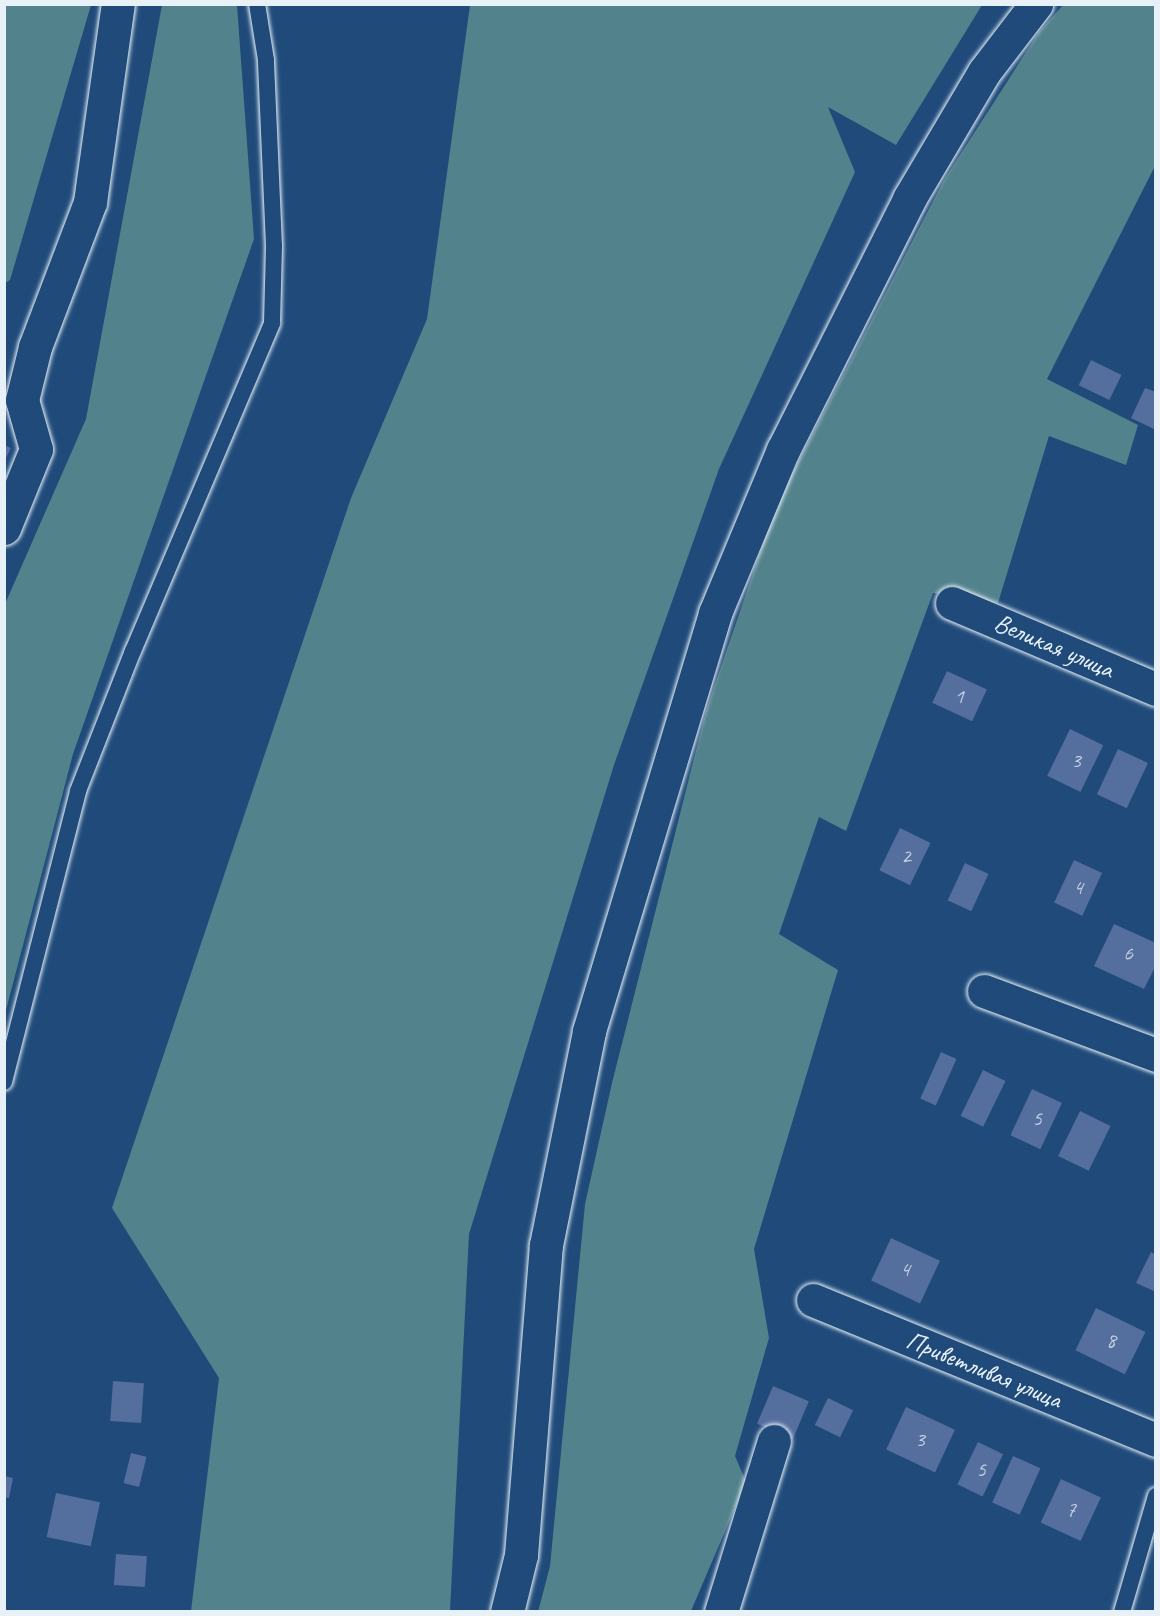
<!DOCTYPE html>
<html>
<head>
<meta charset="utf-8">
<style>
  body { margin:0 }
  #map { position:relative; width:1160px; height:1616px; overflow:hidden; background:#1f4a7a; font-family:Caveat,sans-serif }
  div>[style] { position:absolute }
  .green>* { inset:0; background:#52828c }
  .building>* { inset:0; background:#546e9e; transform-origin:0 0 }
  .roads { filter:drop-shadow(0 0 2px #e8f1f8) drop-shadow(0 0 2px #e8f1f8) }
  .lane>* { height:16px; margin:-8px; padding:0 8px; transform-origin:8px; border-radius:8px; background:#1f4a7a }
  .street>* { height:33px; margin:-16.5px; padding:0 16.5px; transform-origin:16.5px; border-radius:16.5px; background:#1f4a7a }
  .secondary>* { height:33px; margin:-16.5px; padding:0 16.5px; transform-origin:16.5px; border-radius:16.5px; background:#1f4a7a }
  span { translate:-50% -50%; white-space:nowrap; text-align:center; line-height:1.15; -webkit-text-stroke:4.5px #1f4a7a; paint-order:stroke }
  .number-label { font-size:22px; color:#c3d0e2 }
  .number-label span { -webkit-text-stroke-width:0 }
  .street-label { font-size:26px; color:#e8f1f8 }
  .frame { position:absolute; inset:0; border:6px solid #e8f1f8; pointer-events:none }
</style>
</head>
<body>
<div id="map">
  <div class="green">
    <div style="clip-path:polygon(4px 5px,91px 5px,10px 280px,5px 283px)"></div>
    <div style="clip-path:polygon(162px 5px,237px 5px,254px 239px,73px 754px,5px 1014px,5px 604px,86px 419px)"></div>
    <div style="clip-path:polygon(470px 5px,982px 5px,896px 145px,828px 107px,855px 172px,719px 469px,614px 765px,469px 1234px,450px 1611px,191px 1611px,219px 1378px,112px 1208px,351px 498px,427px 319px)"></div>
    <div style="clip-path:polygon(1063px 5px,1155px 5px,1155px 166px,1047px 379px,1138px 425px,1126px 465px,1049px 436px,998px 603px,933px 593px,846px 831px,819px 817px,779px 934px,838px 970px,754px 1249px,769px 1338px,735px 1456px,746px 1482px,691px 1611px,538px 1612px,550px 1566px,585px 1204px,612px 1083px,706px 711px,777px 503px,944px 180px,1039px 32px)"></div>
  </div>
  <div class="building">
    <div style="left:1091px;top:360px;width:34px;height:28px;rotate:26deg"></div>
    <div style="clip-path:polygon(1145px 388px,1156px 392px,1154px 429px,1131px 418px)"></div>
    <div style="clip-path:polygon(4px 445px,11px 448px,4px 462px)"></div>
    <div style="left:947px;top:671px;width:44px;height:35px;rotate:25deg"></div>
    <div style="left:1070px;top:729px;width:37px;height:52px;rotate:26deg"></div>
    <div style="left:1118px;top:749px;width:33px;height:50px;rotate:25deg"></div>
    <div style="left:900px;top:828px;width:34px;height:47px;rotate:26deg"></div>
    <div style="left:1074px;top:860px;width:31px;height:47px;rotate:25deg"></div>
    <div style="left:965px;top:863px;width:26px;height:41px;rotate:25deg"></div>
    <div style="clip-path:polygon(1114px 924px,1156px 943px,1156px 965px,1144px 989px,1094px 966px)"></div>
    <div style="left:941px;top:1052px;width:17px;height:51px;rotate:24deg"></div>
    <div style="left:983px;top:1070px;width:25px;height:51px;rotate:26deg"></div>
    <div style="left:1032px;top:1089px;width:33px;height:51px;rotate:25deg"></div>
    <div style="left:1080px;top:1111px;width:34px;height:50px;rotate:26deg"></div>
    <div style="left:891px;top:1238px;width:54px;height:47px;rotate:25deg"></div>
    <div style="clip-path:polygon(1151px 1252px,1156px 1255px,1156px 1292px,1136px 1283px)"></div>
    <div style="left:1096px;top:1308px;width:55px;height:47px;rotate:26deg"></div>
    <div style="left:113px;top:1381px;width:31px;height:40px;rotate:4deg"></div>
    <div style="left:773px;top:1386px;width:39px;height:41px;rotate:23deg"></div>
    <div style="left:828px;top:1398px;width:28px;height:30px;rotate:26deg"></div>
    <div style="left:906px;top:1407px;width:54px;height:47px;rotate:25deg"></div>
    <div style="left:978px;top:1442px;width:28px;height:47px;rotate:26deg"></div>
    <div style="left:131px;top:1453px;width:16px;height:31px;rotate:14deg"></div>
    <div style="left:1013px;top:1456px;width:30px;height:51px;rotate:24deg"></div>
    <div style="clip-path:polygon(4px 1476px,13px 1478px,9px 1498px,4px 1497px)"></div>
    <div style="left:1061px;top:1479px;width:44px;height:48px;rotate:25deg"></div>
    <div style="left:56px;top:1493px;width:45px;height:45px;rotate:12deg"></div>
    <div style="left:116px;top:1554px;width:31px;height:31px;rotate:4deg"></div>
  </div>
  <div class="roads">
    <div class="lane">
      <div style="left:4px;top:1082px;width:300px;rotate:-75.7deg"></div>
      <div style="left:78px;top:791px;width:150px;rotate:-68.6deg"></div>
      <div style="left:133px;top:651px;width:356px;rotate:-67deg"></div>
      <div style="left:272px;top:323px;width:77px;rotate:-88.5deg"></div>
      <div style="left:274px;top:246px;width:186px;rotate:-92.5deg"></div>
      <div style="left:266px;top:60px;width:57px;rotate:-99.1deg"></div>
      <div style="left:1122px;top:1612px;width:121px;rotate:-73.7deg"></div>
    </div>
    <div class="street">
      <div style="left:4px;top:528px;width:85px;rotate:-67.9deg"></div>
      <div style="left:36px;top:449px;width:51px;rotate:-105.9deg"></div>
      <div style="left:22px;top:400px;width:55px;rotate:-76.2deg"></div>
      <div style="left:35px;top:347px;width:155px;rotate:-69.2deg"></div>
      <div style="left:90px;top:202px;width:200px;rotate:-82deg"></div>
      <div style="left:952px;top:603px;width:221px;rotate:22.9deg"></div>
      <div style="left:984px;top:991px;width:184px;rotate:20.4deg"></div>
      <div style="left:813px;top:1300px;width:370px;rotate:22.2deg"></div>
      <div style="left:721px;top:1612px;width:179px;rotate:-72.8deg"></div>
    </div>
    <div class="secondary">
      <div style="left:507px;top:1612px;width:59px;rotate:-76.2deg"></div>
      <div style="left:521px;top:1555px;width:311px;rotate:-85.4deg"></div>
      <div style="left:546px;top:1245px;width:218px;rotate:-78.6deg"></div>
      <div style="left:589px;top:1031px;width:437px;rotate:-73.2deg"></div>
      <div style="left:715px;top:613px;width:177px;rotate:-67.4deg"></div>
      <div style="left:783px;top:450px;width:281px;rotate:-63.3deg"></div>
      <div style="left:909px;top:199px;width:147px;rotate:-59.4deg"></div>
      <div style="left:984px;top:72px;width:86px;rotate:-52.6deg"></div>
    </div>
  </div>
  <div class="number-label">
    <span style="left:959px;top:697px">1</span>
    <span style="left:1076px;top:761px">3</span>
    <span style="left:906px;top:857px">2</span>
    <span style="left:1078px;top:888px">4</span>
    <span style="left:1128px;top:954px">6</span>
    <span style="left:1037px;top:1119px">5</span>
    <span style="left:905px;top:1270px">4</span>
    <span style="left:1111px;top:1341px">8</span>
    <span style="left:920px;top:1440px">3</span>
    <span style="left:981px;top:1470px">5</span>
    <span style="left:1071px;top:1510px">7</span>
  </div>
  <div class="street-label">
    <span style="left:1054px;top:646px;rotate:23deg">Великая улица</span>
    <span style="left:984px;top:1370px;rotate:22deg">Приветливая улица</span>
  </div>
  <div class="frame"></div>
</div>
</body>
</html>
